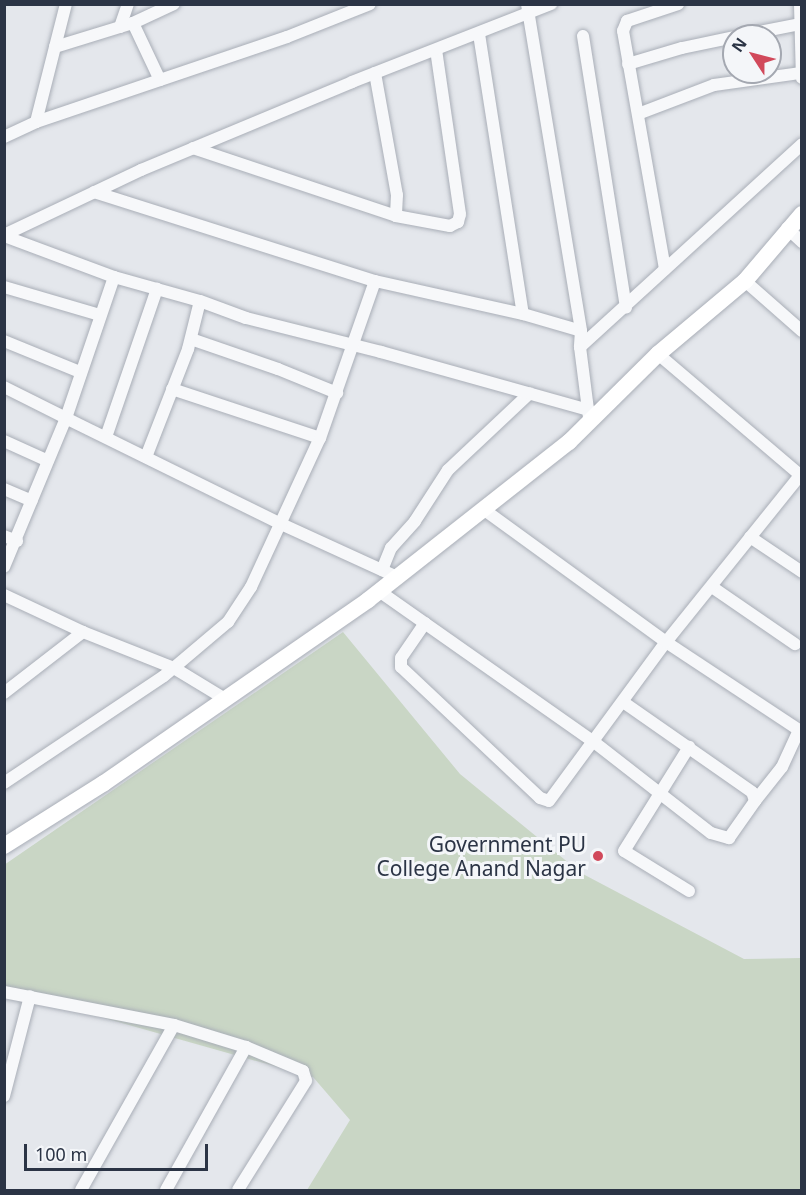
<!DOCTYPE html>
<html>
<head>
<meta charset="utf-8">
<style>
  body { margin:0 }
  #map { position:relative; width:806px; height:1195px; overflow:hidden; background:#e4e7ec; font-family:"Noto Sans",sans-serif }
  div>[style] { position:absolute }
  .green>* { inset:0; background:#c9d6c5 }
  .roads { filter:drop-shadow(0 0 2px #a9aeb7) drop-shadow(0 0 2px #a9aeb7) }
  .street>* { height:12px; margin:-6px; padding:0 6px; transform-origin:6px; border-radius:6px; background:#f7f8fa }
  .secondary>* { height:16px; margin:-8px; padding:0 8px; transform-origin:8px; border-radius:8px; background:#fff }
  .dots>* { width:16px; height:16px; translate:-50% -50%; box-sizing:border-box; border:3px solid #f4f6f9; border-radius:50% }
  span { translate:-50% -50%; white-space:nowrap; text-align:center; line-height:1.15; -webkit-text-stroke:6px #f4f6f9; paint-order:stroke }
  .poi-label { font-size:21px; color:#2b3445 }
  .right { translate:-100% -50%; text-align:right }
  .frame { position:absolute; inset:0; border:6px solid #2b3445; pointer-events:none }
  .north { position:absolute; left:722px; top:24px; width:60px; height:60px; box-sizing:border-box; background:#f4f6f9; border:2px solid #a4a8b1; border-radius:50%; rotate:306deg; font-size:16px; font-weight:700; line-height:24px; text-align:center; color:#2b3445 }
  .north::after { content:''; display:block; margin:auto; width:21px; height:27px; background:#d1495b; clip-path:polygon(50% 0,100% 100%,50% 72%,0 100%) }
  .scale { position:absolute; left:24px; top:1144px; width:184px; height:27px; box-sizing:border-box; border:3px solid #2b3445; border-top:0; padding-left:8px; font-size:18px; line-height:21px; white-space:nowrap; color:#2b3445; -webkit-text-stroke:4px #f4f6f9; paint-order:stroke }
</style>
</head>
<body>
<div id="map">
  <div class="green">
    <div style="clip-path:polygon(343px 632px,460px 774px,581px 873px,744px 959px,801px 958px,801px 1190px,307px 1190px,350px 1120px,313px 1077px,5px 990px,4px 865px)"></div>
  </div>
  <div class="roads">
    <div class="street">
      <div style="left:527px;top:4px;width:331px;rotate:80.6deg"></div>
      <div style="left:581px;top:331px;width:16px;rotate:94deg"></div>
      <div style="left:580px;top:347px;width:71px;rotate:82.7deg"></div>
      <div style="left:800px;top:4px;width:74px;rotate:88.5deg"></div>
      <div style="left:133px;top:23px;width:63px;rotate:64.7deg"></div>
      <div style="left:120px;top:27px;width:24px;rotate:-71deg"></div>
      <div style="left:479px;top:34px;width:283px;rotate:81.1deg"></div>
      <div style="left:583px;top:36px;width:275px;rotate:81deg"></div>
      <div style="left:739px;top:36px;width:63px;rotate:-11deg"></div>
      <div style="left:55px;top:47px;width:44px;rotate:-75.7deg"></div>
      <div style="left:628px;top:64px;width:56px;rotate:-16.5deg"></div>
      <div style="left:682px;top:48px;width:53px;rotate:-11.9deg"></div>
      <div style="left:375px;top:73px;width:124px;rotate:79.8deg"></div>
      <div style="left:397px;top:195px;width:21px;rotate:93deg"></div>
      <div style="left:638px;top:114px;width:81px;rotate:-20.9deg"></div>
      <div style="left:714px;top:85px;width:88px;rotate:-7.9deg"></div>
      <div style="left:36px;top:122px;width:77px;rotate:-75.8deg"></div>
      <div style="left:55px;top:47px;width:82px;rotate:-17.1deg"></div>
      <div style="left:133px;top:23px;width:45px;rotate:-24.9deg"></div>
      <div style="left:4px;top:137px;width:35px;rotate:-25deg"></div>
      <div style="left:36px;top:122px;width:265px;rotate:-18.7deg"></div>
      <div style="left:287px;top:37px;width:89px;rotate:-21.7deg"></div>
      <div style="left:193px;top:148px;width:214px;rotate:18.5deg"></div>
      <div style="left:396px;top:216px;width:55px;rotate:10.5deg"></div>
      <div style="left:450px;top:226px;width:9px;rotate:-27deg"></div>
      <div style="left:458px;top:222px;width:8px;rotate:-76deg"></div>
      <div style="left:460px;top:214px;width:166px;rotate:-98.3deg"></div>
      <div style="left:94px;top:192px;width:295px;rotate:17.6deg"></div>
      <div style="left:375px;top:281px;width:152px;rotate:12.6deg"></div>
      <div style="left:523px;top:314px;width:60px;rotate:16.3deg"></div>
      <div style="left:787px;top:228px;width:21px;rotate:43deg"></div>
      <div style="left:4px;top:235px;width:152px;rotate:-25.4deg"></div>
      <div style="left:141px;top:170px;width:229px;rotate:-22.6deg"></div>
      <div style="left:352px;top:82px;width:214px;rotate:-21.4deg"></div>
      <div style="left:4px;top:236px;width:117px;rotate:20.4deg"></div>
      <div style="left:665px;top:269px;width:242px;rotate:-100deg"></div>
      <div style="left:623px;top:31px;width:11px;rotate:-68deg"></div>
      <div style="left:627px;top:21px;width:54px;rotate:-18.4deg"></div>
      <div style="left:745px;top:281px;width:76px;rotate:41.3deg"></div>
      <div style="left:4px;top:287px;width:100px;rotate:16.3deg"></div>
      <div style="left:191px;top:339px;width:92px;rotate:19deg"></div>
      <div style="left:278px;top:369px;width:64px;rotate:22.1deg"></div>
      <div style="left:4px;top:341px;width:82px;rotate:22.2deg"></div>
      <div style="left:580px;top:347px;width:301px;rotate:-42.4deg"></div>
      <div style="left:658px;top:354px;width:187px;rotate:40.4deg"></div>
      <div style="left:4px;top:387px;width:69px;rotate:26.6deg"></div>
      <div style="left:66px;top:418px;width:161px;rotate:112.6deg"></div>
      <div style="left:172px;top:389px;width:156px;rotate:18.3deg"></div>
      <div style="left:106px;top:437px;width:157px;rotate:-71deg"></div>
      <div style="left:4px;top:441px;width:48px;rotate:24.4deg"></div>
      <div style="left:146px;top:457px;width:116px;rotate:-68.7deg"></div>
      <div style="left:188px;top:349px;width:49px;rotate:-76deg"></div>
      <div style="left:4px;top:489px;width:30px;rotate:23deg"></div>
      <div style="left:483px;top:509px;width:226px;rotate:36deg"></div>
      <div style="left:666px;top:642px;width:163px;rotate:33.5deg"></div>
      <div style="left:4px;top:536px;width:14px;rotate:21deg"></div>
      <div style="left:750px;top:537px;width:63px;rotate:33.9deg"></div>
      <div style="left:382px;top:570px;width:24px;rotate:-68deg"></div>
      <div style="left:391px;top:548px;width:36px;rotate:-48deg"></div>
      <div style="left:415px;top:521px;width:61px;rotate:-57.1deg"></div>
      <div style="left:448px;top:470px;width:112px;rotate:-43.2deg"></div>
      <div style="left:397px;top:577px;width:128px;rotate:-155.4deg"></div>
      <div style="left:281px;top:524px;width:240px;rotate:-153.8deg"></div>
      <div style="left:66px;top:418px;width:149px;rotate:-71.2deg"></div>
      <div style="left:114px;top:277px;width:89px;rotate:15.6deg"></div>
      <div style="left:200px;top:301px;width:49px;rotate:20.3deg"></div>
      <div style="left:246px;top:318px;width:139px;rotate:14.1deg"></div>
      <div style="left:381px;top:352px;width:216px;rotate:15.6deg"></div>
      <div style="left:712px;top:587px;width:101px;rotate:34.5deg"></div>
      <div style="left:379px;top:591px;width:263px;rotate:35.1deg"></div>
      <div style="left:594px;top:742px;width:148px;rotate:37.9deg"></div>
      <div style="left:711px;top:833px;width:19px;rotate:16deg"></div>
      <div style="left:729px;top:838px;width:45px;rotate:-54.9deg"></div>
      <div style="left:755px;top:801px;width:9px;rotate:-108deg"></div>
      <div style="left:752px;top:792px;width:157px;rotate:-145.1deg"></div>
      <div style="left:4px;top:595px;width:87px;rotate:25.1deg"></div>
      <div style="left:83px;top:632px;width:98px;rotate:21.6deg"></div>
      <div style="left:174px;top:668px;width:60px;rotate:31.3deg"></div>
      <div style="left:425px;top:623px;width:42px;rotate:124.4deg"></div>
      <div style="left:401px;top:658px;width:9px;rotate:90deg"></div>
      <div style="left:401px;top:667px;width:191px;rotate:43.3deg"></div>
      <div style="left:540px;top:798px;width:9px;rotate:18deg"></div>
      <div style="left:549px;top:801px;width:197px;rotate:-53.7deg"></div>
      <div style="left:666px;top:642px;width:217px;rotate:-51.2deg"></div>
      <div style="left:4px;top:693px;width:100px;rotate:-37.7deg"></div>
      <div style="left:4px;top:783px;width:192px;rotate:-33.8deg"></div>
      <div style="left:164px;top:676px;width:84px;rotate:-40.2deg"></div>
      <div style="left:228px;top:622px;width:42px;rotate:-56.7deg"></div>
      <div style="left:251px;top:587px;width:164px;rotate:-65.2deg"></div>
      <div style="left:320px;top:438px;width:166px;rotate:-70.7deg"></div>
      <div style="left:755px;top:801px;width:43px;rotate:-51.5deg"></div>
      <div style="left:782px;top:767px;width:41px;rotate:-65.3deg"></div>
      <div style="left:689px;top:891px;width:76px;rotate:-148.4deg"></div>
      <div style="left:624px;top:851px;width:123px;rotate:-58deg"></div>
      <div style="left:4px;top:992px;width:173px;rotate:11deg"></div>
      <div style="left:174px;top:1025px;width:75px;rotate:17deg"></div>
      <div style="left:246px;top:1047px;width:62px;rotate:22.8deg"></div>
      <div style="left:303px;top:1071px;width:10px;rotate:73deg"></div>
      <div style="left:306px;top:1081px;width:128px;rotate:122deg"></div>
      <div style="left:4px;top:1096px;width:103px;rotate:-75.4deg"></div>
      <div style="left:81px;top:1190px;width:189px;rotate:-60.6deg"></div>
      <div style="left:166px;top:1190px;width:164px;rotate:-60.8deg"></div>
    </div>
    <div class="secondary">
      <div style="left:4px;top:846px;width:118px;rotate:-32.2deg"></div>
      <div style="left:104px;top:783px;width:321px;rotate:-34.7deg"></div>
      <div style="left:368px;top:600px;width:256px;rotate:-38.2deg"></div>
      <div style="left:569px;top:442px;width:125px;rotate:-44.7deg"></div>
      <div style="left:658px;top:354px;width:114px;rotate:-40deg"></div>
      <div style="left:745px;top:281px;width:88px;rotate:-49.6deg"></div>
    </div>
  </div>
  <div class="dots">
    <div style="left:598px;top:856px;background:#d1495b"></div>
  </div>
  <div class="poi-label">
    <span class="right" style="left:586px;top:856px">Government PU<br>College Anand Nagar</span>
  </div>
  <div class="frame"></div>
  <div class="north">N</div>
  <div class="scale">100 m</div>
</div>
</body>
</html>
